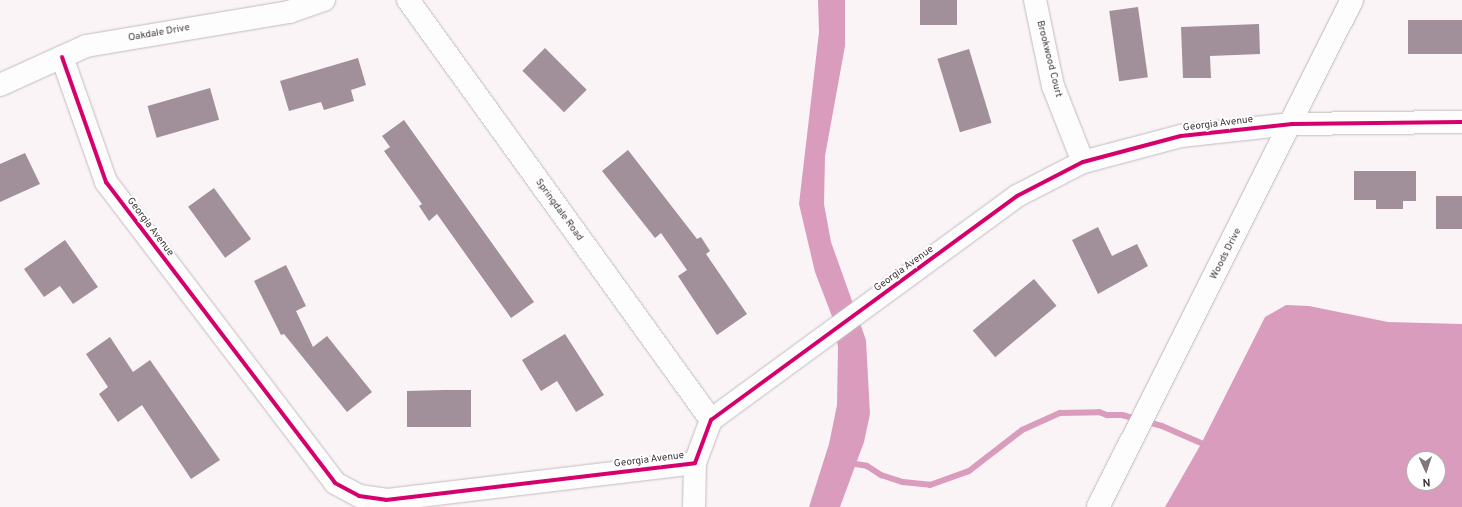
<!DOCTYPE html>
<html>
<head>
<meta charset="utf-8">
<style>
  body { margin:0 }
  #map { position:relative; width:1462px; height:507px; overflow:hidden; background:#fbf4f7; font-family:Overpass,sans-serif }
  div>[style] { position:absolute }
  .water>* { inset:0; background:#da9cbc }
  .stream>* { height:6px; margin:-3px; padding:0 3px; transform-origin:3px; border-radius:3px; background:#da9cbc }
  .building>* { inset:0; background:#a18f99; transform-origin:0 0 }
  .roads { filter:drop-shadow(0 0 1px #c2bbbe) drop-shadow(0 0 1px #c2bbbe) }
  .minor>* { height:22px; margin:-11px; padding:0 11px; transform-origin:11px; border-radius:11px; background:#fefdfe }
  .tertiary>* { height:22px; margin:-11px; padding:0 11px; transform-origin:11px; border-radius:11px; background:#fefdfe }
  .cycleway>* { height:4px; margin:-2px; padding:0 2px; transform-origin:2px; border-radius:2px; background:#d6006c }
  span { translate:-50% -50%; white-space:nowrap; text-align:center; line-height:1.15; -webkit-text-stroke:4px #fff; paint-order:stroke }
  .street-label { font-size:10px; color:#3d3539 }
  .north { position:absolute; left:1406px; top:451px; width:40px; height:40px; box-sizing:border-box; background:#fff; border:1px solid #b1aeb0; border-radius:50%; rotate:177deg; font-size:11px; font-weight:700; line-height:16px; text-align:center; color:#3d3539 }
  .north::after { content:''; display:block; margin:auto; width:14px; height:18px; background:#80787c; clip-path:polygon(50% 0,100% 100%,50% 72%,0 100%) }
</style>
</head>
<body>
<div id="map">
  <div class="water">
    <div style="clip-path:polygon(818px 0,845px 0,845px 46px,825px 156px,824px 204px,831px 242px,866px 340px,870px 414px,864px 442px,840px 507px,809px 507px,829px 444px,837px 405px,838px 347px,833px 319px,815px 272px,799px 204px,819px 32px)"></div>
    <div style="clip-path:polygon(evenodd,1286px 305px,1309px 306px,1388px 322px,1462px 324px,1462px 507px,1165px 507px,1201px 444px,1265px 317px,1286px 305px,1414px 459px,1438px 459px,1438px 483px,1414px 483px,1414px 459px)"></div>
  </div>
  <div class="stream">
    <div style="left:849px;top:463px;width:18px;rotate:9deg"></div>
    <div style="left:867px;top:466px;width:17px;rotate:33deg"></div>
    <div style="left:881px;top:475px;width:23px;rotate:18deg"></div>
    <div style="left:903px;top:482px;width:27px;rotate:6deg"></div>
    <div style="left:930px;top:485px;width:41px;rotate:-19.7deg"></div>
    <div style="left:969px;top:471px;width:67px;rotate:-37.7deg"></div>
    <div style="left:1022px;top:430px;width:42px;rotate:-24.1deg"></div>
    <div style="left:1060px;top:413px;width:39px;rotate:-1deg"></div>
    <div style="left:1099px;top:412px;width:9px;rotate:21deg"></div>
    <div style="left:1107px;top:415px;width:15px"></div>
    <div style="left:1122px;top:415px;width:41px;rotate:15.4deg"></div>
    <div style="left:1162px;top:426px;width:50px;rotate:23.5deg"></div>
  </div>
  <div class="building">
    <div style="left:920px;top:0;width:37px;height:25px"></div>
    <div style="left:1138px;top:7px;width:71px;height:29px;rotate:82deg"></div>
    <div style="left:1462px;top:20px;width:34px;height:54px;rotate:90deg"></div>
    <div style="clip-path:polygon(1259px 24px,1260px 54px,1210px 56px,1211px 78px,1183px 78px,1181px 27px)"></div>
    <div style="left:545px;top:48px;width:59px;height:32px;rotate:45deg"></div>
    <div style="left:969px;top:49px;width:77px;height:33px;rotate:73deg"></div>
    <div style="clip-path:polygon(358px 58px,366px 85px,351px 90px,354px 101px,324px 110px,321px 102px,289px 111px,280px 81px)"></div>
    <div style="left:210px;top:88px;width:33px;height:65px;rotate:74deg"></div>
    <div style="clip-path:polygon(404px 120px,534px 302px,511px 318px,437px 214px,429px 221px,419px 206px,422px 204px,384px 151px,390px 147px,382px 136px)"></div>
    <div style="clip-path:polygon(628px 150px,697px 239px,701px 237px,710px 251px,706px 254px,747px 314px,717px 335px,678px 276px,687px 270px,661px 233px,655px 238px,602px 171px)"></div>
    <div style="clip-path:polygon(25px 153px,40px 184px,0 202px,0 164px)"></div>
    <div style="clip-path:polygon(1354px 171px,1416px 171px,1416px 201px,1403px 201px,1403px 209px,1376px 209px,1376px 200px,1354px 200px)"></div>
    <div style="left:214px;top:188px;width:63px;height:32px;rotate:54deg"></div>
    <div style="left:1462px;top:196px;width:33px;height:26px;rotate:90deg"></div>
    <div style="clip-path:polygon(1098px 227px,1112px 256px,1137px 244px,1148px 266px,1098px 294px,1072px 240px)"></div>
    <div style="clip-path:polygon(65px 240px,98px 287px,73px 304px,60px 286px,44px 297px,24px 269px)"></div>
    <div style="clip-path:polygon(286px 265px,306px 306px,296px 311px,313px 347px,327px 336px,372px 392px,347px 412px,284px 334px,281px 335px,254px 281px)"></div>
    <div style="left:1034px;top:279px;width:35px;height:80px;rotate:50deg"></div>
    <div style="clip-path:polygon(565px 334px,604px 395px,576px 412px,557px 381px,541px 391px,522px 360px)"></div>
    <div style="clip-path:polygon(110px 337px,133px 372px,150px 360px,220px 460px,191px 479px,142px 405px,118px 422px,99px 394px,108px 387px,86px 354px)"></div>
    <div style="clip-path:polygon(444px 390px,471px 390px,471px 427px,407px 427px,407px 391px)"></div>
  </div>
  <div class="roads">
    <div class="minor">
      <div style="left:408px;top:0;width:518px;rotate:54.19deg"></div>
      <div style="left:1035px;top:0;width:88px;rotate:78.2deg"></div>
      <div style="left:1053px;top:86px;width:82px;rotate:68.5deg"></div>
      <div style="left:62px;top:57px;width:133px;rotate:70.6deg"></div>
      <div style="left:106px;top:182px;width:378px;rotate:52.7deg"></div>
      <div style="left:335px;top:483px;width:27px;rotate:28deg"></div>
      <div style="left:359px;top:496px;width:27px;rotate:8deg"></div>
      <div style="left:386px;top:500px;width:311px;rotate:-6.8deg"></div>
      <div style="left:695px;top:463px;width:46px;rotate:-69.6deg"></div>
      <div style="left:711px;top:420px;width:379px;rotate:-36.2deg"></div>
      <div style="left:1017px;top:196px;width:74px;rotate:-27.3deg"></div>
      <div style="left:1083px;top:162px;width:101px;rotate:-14.9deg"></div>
      <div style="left:1181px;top:136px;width:112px;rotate:-6.2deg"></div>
      <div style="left:1292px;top:124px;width:170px;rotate:-0.7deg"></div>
      <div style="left:0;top:85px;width:94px;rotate:-24.4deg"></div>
      <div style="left:86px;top:46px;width:206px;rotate:-9.5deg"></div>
      <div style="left:289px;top:12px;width:37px;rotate:-19deg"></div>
      <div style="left:694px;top:507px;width:44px;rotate:-88.7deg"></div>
    </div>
    <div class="tertiary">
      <div style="left:1098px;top:507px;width:567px;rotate:-63.39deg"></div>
    </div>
  </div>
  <div class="cycleway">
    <div style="left:62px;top:57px;width:133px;rotate:70.6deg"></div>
    <div style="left:106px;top:182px;width:378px;rotate:52.7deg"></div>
    <div style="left:335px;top:483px;width:27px;rotate:28deg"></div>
    <div style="left:359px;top:496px;width:27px;rotate:8deg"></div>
    <div style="left:386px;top:500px;width:311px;rotate:-6.8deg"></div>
    <div style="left:695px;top:463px;width:46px;rotate:-69.6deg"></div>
    <div style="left:711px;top:420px;width:379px;rotate:-36.2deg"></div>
    <div style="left:1017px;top:196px;width:74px;rotate:-27.3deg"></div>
    <div style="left:1083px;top:162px;width:101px;rotate:-14.9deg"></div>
    <div style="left:1181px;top:136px;width:112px;rotate:-6.2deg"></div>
    <div style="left:1292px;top:124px;width:170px;rotate:-0.7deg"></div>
  </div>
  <div class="street-label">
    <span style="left:159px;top:33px;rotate:-10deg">Oakdale Drive</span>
    <span style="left:1049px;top:59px;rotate:76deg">Brookwood Court</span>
    <span style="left:1218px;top:124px;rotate:-7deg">Georgia Avenue</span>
    <span style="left:559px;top:210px;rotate:54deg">Springdale Road</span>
    <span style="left:150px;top:227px;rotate:53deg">Georgia Avenue</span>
    <span style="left:1226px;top:254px;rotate:-63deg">Woods Drive</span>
    <span style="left:904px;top:269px;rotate:-36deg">Georgia Avenue</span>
    <span style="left:649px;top:460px;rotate:-7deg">Georgia Avenue</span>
  </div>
  <div class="north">N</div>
</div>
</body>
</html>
